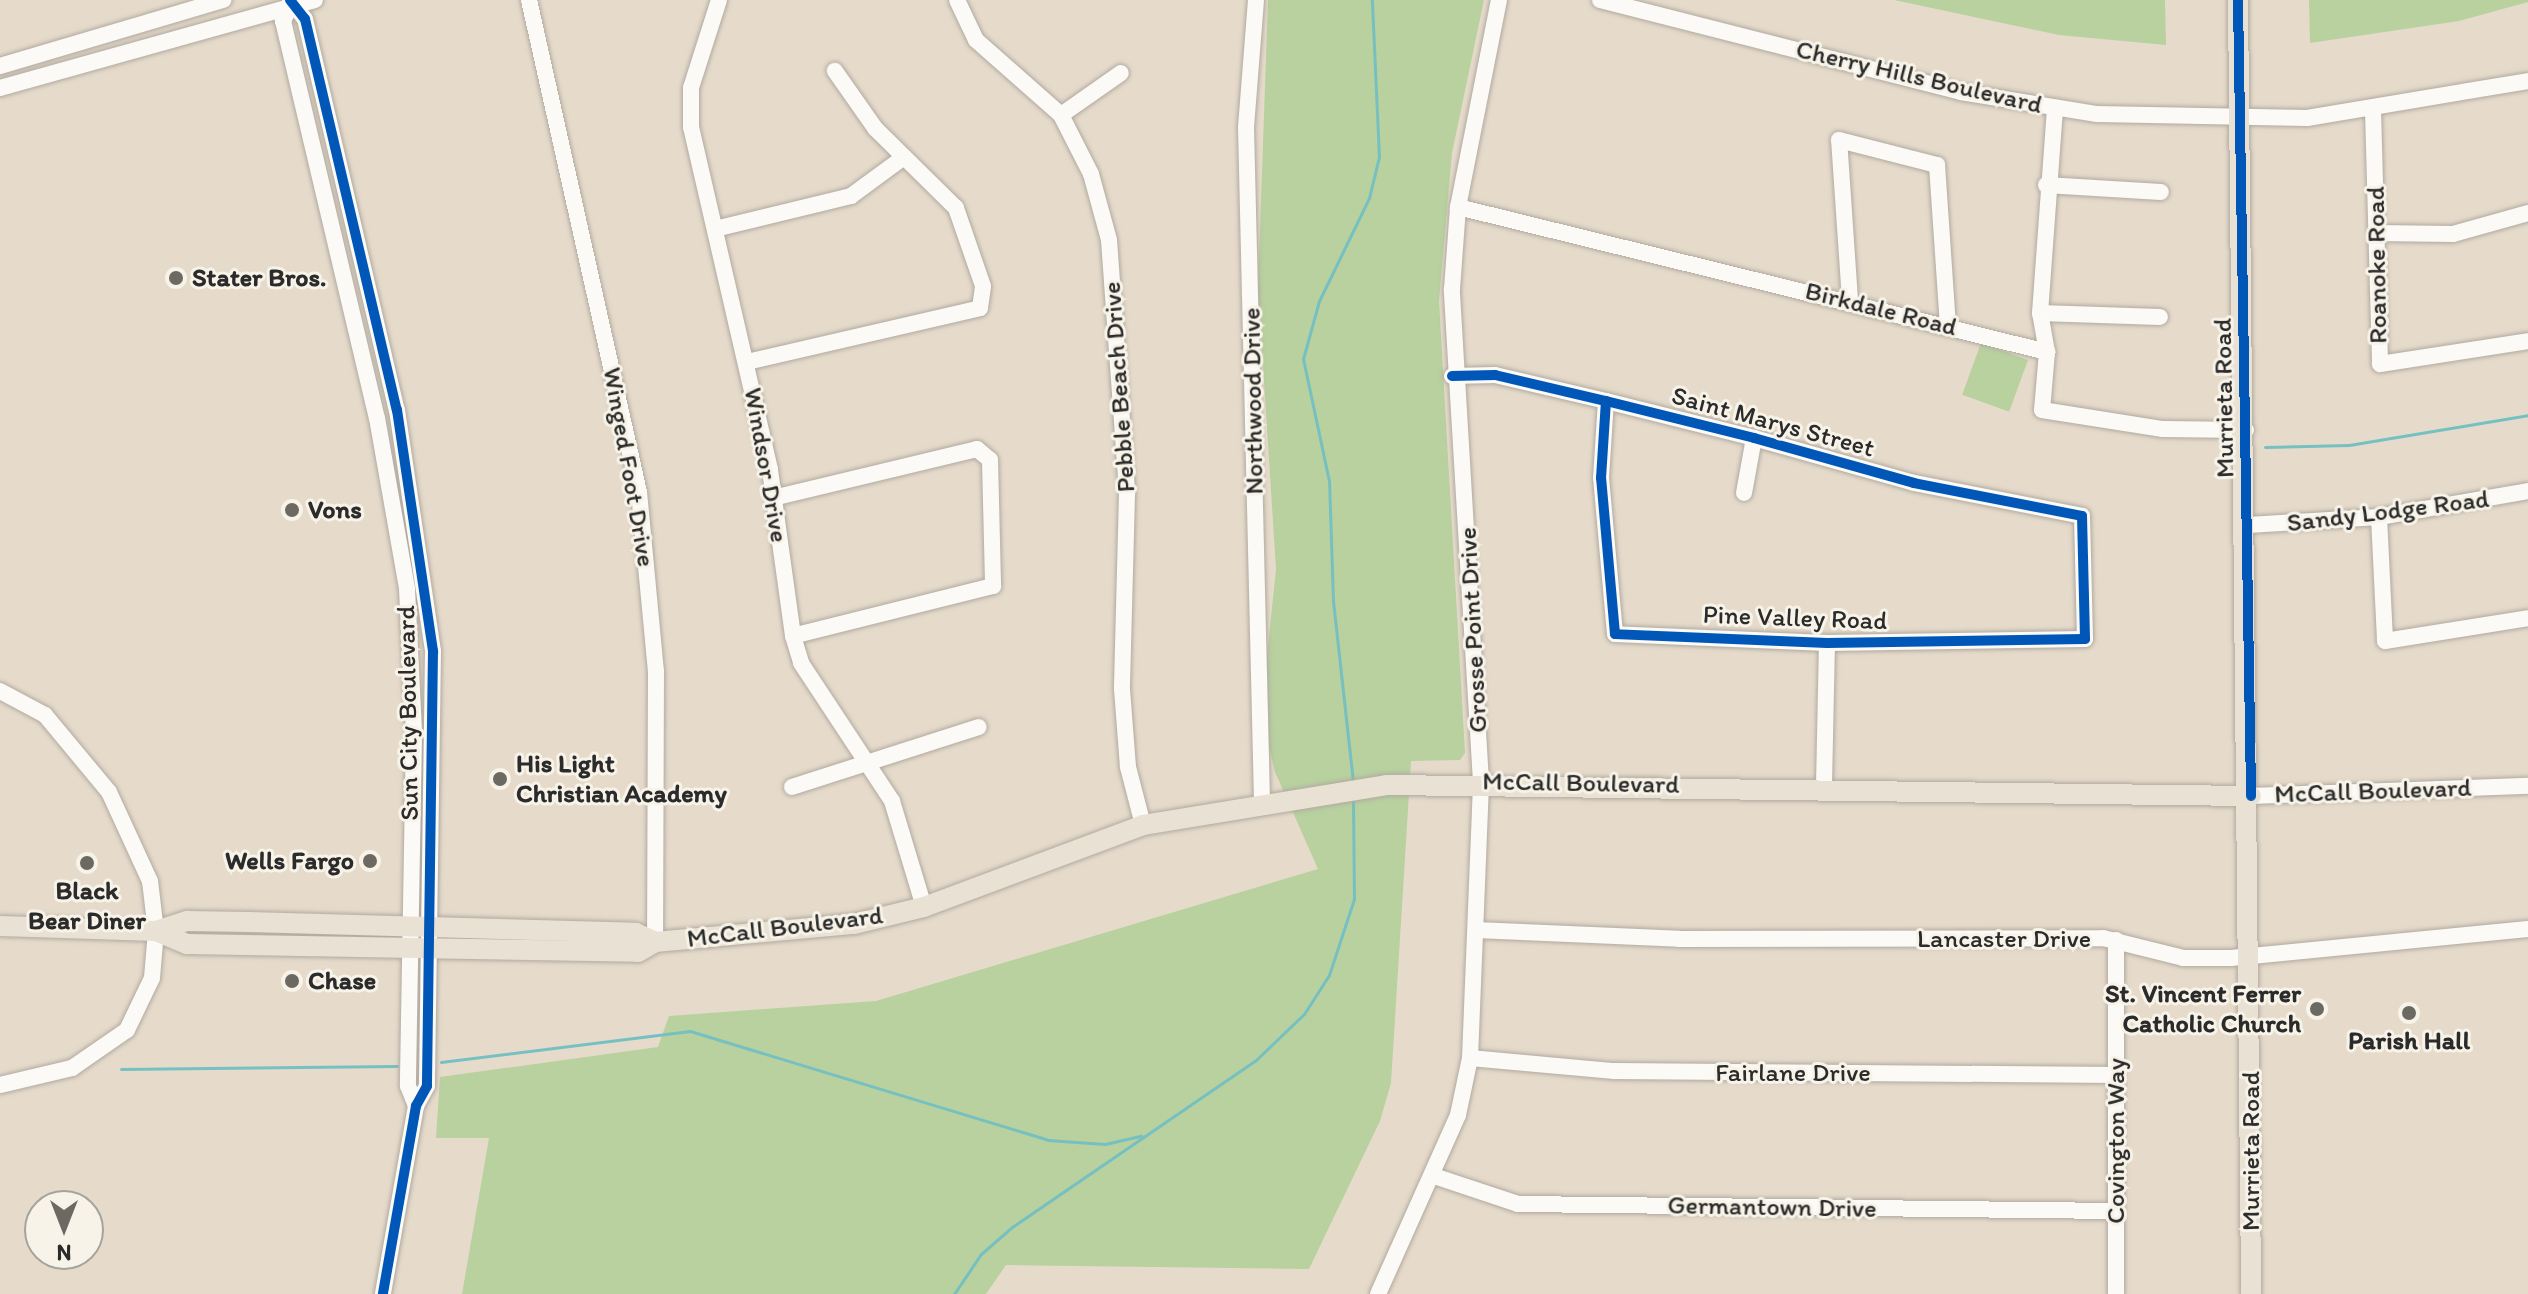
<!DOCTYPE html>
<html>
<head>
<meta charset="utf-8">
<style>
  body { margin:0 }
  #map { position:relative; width:2528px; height:1294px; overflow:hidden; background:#e6dbcb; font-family:Itim,sans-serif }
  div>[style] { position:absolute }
  .green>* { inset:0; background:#b8d19f; transform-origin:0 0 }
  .stream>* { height:3px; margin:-1.5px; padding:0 1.5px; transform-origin:1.5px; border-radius:1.5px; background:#76c0c1 }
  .roads { filter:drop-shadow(0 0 2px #b1aaa0) drop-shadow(0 0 2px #b1aaa0) }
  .minor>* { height:16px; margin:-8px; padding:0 8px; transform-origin:8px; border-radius:8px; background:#fbfaf7 }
  .major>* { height:20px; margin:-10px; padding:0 10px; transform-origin:10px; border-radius:10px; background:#e9e1d4 }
  .cycleway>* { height:10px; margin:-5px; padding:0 5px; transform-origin:5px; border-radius:5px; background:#0057b8 }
  .dots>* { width:22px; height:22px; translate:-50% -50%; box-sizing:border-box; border:4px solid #f7f3e8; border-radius:50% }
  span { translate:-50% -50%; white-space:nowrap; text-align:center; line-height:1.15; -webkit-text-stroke:6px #f7f3e8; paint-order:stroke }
  .street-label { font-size:26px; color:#2b2b2b }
  .poi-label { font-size:26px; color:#2b2b2b; font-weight:700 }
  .left { translate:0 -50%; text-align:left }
  .right { translate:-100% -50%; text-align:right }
  .north { position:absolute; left:24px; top:1190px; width:80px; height:80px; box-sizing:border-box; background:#f7f3e8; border:2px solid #a5a39c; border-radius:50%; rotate:180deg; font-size:22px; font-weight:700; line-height:32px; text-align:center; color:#2b2b2b }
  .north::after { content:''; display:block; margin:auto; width:28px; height:36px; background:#6c6963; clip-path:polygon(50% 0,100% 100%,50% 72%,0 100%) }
</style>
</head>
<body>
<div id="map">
  <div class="green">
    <div style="clip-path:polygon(1268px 0,1484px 0,1452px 153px,1439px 301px,1465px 753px,1460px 760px,1411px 761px,1391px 1083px,1380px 1121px,1309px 1269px,1006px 1265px,986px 1294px,462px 1294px,489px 1138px,436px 1138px,440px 1077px,658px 1047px,669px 1016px,876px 1001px,1318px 869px,1275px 772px,1261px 714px,1276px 569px,1258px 287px)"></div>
    <div style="clip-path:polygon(1894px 0,2165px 0,2166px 45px,2059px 35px)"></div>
    <div style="clip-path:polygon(2309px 0,2528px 0,2528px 2px,2459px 21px,2310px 43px)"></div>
    <div style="left:1981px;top:343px;width:50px;height:55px;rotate:20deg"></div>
  </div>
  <div class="stream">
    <div style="left:2224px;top:446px;width:3px"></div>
    <div style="left:2265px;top:447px;width:84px;rotate:-1.4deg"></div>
    <div style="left:2349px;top:445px;width:181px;rotate:-9.5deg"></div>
    <div style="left:1353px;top:782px;width:182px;rotate:-96.3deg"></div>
    <div style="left:1333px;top:601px;width:120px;rotate:-91.9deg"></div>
    <div style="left:1329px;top:481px;width:125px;rotate:-102deg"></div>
    <div style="left:1303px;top:359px;width:60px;rotate:-74.6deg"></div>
    <div style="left:1319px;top:301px;width:114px;rotate:-64.1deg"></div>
    <div style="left:1369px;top:198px;width:42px;rotate:-76.3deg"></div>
    <div style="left:1379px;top:157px;width:157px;rotate:-92.6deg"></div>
    <div style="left:441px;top:1062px;width:251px;rotate:-7.1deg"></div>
    <div style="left:690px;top:1031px;width:374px;rotate:16.9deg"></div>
    <div style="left:1048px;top:1140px;width:57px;rotate:4deg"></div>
    <div style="left:1105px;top:1144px;width:37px;rotate:-13deg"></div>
    <div style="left:121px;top:1069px;width:276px;rotate:-0.6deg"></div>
    <div style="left:954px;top:1294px;width:48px;rotate:-56deg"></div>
    <div style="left:981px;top:1254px;width:41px;rotate:-41.1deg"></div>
    <div style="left:1012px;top:1227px;width:297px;rotate:-34.4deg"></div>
    <div style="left:1257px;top:1059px;width:65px;rotate:-43.8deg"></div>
    <div style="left:1304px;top:1014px;width:46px;rotate:-57.3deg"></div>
    <div style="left:1329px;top:975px;width:80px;rotate:-71.8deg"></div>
    <div style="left:1354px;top:899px;width:101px;rotate:-90.6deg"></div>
  </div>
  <div class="roads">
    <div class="minor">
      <div style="left:290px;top:0;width:24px;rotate:52deg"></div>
      <div style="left:305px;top:19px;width:402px;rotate:76.8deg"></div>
      <div style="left:397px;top:410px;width:244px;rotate:81.5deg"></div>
      <div style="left:433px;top:651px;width:435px;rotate:90.8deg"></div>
      <div style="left:427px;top:1086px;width:23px;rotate:119deg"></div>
      <div style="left:416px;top:1106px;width:191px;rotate:100deg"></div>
      <div style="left:529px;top:0;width:504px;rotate:77.4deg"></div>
      <div style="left:639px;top:492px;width:180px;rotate:84.6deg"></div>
      <div style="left:656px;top:671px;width:271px;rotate:90.2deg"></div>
      <div style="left:719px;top:0;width:92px;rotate:107.7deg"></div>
      <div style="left:691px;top:88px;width:39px;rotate:90deg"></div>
      <div style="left:691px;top:127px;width:352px;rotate:77deg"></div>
      <div style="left:770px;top:470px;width:168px;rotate:82.1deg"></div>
      <div style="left:793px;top:636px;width:28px;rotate:73deg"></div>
      <div style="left:801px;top:663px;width:165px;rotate:56.6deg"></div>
      <div style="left:892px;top:801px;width:111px;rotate:73.2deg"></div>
      <div style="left:957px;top:0;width:44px;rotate:64.6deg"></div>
      <div style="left:976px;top:40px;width:113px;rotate:41.4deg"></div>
      <div style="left:1061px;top:115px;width:66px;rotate:63deg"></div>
      <div style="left:1091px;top:174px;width:68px;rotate:74.7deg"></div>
      <div style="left:1109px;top:240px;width:255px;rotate:85.9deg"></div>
      <div style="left:1127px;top:494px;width:195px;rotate:91.5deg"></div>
      <div style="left:1122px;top:689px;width:78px;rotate:85.6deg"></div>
      <div style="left:1128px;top:767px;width:60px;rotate:75.5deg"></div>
      <div style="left:1256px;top:0;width:127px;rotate:94.5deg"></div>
      <div style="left:1246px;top:127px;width:675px;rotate:88.64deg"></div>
      <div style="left:1600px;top:0;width:373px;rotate:14.3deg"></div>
      <div style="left:1961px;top:92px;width:138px;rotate:9.2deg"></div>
      <div style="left:2097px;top:114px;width:210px;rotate:1.1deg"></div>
      <div style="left:2307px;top:118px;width:224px;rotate:-9.5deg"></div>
      <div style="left:291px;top:5px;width:18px;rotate:117deg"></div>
      <div style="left:283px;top:21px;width:408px;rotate:76.7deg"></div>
      <div style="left:377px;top:418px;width:174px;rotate:80deg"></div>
      <div style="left:407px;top:589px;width:145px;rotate:87.2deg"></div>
      <div style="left:414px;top:734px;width:352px;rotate:91deg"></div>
      <div style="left:408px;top:1086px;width:22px;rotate:68deg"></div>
      <div style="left:0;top:66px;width:233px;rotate:-16.5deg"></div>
      <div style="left:0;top:88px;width:327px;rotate:-15.6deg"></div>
      <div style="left:2373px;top:111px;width:253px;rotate:88.4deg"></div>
      <div style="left:2380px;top:364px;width:150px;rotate:-8.8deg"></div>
      <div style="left:1061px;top:115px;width:73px;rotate:-35deg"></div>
      <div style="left:2046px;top:185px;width:115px;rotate:3.5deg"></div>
      <div style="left:1458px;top:207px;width:607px;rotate:13.83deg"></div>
      <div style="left:2047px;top:352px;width:58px;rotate:94.9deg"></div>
      <div style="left:2042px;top:410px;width:121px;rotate:9deg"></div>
      <div style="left:2162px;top:429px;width:84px;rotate:0.7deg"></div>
      <div style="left:715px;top:229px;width:140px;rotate:-13.6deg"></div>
      <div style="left:851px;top:196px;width:66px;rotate:-36.3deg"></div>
      <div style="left:2376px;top:233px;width:77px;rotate:0.7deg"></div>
      <div style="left:2453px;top:234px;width:78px;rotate:-15.6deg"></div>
      <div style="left:1850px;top:300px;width:160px;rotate:-93.9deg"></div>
      <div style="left:1839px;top:140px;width:101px;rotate:14.3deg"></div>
      <div style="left:1937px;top:165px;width:161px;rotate:86.1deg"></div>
      <div style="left:2040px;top:313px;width:120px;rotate:1.9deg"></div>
      <div style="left:2047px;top:352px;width:40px;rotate:-100deg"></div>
      <div style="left:2040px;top:313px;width:206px;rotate:-85.8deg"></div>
      <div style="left:747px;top:362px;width:239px;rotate:-13deg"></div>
      <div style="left:980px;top:308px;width:22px;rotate:-82deg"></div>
      <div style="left:983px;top:286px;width:83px;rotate:-109.1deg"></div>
      <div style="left:956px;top:208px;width:114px;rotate:-135.4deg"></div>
      <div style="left:875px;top:128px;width:70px;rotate:-125.1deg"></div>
      <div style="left:1452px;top:376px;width:43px;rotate:-1.3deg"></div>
      <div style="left:1495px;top:375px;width:114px;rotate:13.2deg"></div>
      <div style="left:1606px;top:401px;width:153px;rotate:14deg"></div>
      <div style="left:1754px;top:438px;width:166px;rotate:15.7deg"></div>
      <div style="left:1914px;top:483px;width:171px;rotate:11.1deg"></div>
      <div style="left:2082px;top:516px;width:123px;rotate:88.6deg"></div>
      <div style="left:2085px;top:639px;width:258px;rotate:179.1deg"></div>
      <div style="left:1827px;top:643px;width:212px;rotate:-177.6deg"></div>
      <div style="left:1615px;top:634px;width:157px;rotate:-95.1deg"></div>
      <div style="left:1601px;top:478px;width:77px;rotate:-86.3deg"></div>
      <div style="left:1744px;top:493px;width:56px;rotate:-79.7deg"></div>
      <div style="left:773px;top:498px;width:210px;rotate:-13.5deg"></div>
      <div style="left:977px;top:449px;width:17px;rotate:40deg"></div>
      <div style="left:990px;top:460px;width:126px;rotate:88.6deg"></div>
      <div style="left:993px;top:586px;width:206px;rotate:166deg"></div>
      <div style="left:2379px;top:517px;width:124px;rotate:87.2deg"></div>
      <div style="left:2385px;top:641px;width:145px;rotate:-9.1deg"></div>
      <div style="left:2248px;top:525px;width:131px;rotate:-3.5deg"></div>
      <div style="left:2379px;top:517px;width:151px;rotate:-9.9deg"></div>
      <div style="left:0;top:691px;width:51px;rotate:28.1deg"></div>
      <div style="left:45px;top:715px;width:100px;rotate:50.3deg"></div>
      <div style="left:109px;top:792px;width:98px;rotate:65.3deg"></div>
      <div style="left:150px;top:881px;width:50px;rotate:83.2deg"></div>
      <div style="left:156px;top:931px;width:47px;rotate:94.9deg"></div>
      <div style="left:152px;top:978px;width:58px;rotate:115.7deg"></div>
      <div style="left:127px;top:1030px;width:67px;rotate:145.4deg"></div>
      <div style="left:72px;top:1068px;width:74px;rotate:166.7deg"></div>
      <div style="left:1824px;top:785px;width:142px;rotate:-88.8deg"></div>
      <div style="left:792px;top:787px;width:196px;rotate:-17.8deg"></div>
      <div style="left:2251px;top:796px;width:277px;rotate:-2.1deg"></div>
      <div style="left:1476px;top:930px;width:203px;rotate:2.5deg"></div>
      <div style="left:1679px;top:939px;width:424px;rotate:-0.1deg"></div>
      <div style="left:2103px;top:938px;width:82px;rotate:14deg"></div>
      <div style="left:2183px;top:958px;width:48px"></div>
      <div style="left:2231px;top:958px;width:298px;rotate:-5.6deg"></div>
      <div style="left:2116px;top:940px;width:354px;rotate:90deg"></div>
      <div style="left:1470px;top:1058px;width:145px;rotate:5.2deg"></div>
      <div style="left:1614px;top:1071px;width:502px;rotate:0.46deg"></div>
      <div style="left:1434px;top:1176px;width:89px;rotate:18.4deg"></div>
      <div style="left:1518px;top:1204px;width:598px;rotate:0.67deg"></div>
      <div style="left:1378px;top:1294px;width:196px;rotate:-65.9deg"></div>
      <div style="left:1458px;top:1115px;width:58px;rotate:-78.1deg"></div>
      <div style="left:1470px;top:1058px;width:276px;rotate:-87.7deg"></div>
      <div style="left:1481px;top:782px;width:494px;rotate:-93.4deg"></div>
      <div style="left:1452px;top:289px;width:82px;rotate:-85.8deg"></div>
      <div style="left:1458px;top:207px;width:211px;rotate:-78.8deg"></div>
    </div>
    <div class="major">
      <div style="left:2238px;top:0;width:1294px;rotate:89.42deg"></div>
      <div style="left:0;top:926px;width:156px;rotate:1.8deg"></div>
      <div style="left:156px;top:931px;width:33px;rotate:-18deg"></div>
      <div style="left:187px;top:921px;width:62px;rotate:0.9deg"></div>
      <div style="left:249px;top:922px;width:387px;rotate:1.6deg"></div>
      <div style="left:636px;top:933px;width:21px;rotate:25deg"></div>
      <div style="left:156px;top:931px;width:34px;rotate:23deg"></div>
      <div style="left:187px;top:944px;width:451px;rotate:1deg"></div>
      <div style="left:638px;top:952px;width:20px;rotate:-30deg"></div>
      <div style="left:655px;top:942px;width:200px;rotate:-5.2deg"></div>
      <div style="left:854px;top:924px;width:72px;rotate:-13.7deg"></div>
      <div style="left:924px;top:907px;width:234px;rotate:-20.5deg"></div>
      <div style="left:1143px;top:825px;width:246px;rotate:-9.3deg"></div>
      <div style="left:1386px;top:785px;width:865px;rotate:0.73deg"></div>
    </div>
  </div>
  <div class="cycleway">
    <div style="left:290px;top:0;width:24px;rotate:52deg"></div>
    <div style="left:305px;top:19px;width:402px;rotate:76.8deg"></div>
    <div style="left:397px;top:410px;width:244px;rotate:81.5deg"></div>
    <div style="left:433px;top:651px;width:435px;rotate:90.8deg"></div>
    <div style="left:427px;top:1086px;width:23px;rotate:119deg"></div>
    <div style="left:416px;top:1106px;width:191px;rotate:100deg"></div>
    <div style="left:2238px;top:0;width:796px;rotate:89.06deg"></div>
    <div style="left:1452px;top:376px;width:43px;rotate:-1.3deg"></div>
    <div style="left:1495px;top:375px;width:114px;rotate:13.2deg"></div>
    <div style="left:1606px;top:401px;width:153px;rotate:14deg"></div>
    <div style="left:1754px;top:438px;width:166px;rotate:15.7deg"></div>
    <div style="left:1914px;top:483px;width:171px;rotate:11.1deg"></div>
    <div style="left:2082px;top:516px;width:123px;rotate:88.6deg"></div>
    <div style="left:2085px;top:639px;width:258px;rotate:179.1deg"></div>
    <div style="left:1827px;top:643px;width:212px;rotate:-177.6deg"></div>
    <div style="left:1615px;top:634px;width:157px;rotate:-95.1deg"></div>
    <div style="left:1601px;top:478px;width:77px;rotate:-86.3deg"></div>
  </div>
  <div class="dots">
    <div style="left:176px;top:278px;background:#6c6963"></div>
    <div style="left:292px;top:510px;background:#6c6963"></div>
    <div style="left:500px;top:779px;background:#6c6963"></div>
    <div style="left:370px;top:861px;background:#6c6963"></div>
    <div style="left:87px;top:863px;background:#6c6963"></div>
    <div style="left:292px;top:981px;background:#6c6963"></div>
    <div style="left:2317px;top:1009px;background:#6c6963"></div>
    <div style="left:2409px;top:1013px;background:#6c6963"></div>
  </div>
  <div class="street-label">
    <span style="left:1919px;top:77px;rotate:13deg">Cherry Hills Boulevard</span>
    <span style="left:2377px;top:265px;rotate:-91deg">Roanoke Road</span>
    <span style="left:1881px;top:309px;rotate:14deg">Birkdale Road</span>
    <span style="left:1119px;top:387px;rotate:-94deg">Pebble Beach Drive</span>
    <span style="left:2224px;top:398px;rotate:-91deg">Murrieta Road</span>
    <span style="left:1253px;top:401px;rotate:-91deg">Northwood Drive</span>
    <span style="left:1773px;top:422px;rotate:15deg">Saint Marys Street</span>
    <span style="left:766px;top:465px;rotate:80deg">Windsor Drive</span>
    <span style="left:629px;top:467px;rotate:80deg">Winged Foot Drive</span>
    <span style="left:2388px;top:511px;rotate:-7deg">Sandy Lodge Road</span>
    <span style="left:1795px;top:618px;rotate:2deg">Pine Valley Road</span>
    <span style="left:1473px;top:630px;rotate:-93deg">Grosse Point Drive</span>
    <span style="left:408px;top:713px;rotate:-91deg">Sun City Boulevard</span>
    <span style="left:1581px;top:783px;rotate:1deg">McCall Boulevard</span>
    <span style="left:2373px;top:791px;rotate:-2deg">McCall Boulevard</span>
    <span style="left:785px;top:927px;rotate:-7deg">McCall Boulevard</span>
    <span style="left:2004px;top:939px">Lancaster Drive</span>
    <span style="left:1793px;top:1073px">Fairlane Drive</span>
    <span style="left:2116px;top:1141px;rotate:-90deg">Covington Way</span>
    <span style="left:2251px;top:1151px;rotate:-90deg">Murrieta Road</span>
    <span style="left:1772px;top:1207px;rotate:1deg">Germantown Drive</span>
  </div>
  <div class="poi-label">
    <span class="left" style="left:192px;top:278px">Stater Bros.</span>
    <span class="left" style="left:308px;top:510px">Vons</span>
    <span class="left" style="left:516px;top:779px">His Light<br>Christian Academy</span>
    <span class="right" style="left:354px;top:861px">Wells Fargo</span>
    <span style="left:87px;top:906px">Black<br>Bear Diner</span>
    <span class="left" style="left:308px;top:981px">Chase</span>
    <span class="right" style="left:2301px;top:1009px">St. Vincent Ferrer<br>Catholic Church</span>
    <span style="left:2409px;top:1041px">Parish Hall</span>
  </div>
  <div class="north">N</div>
</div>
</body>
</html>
